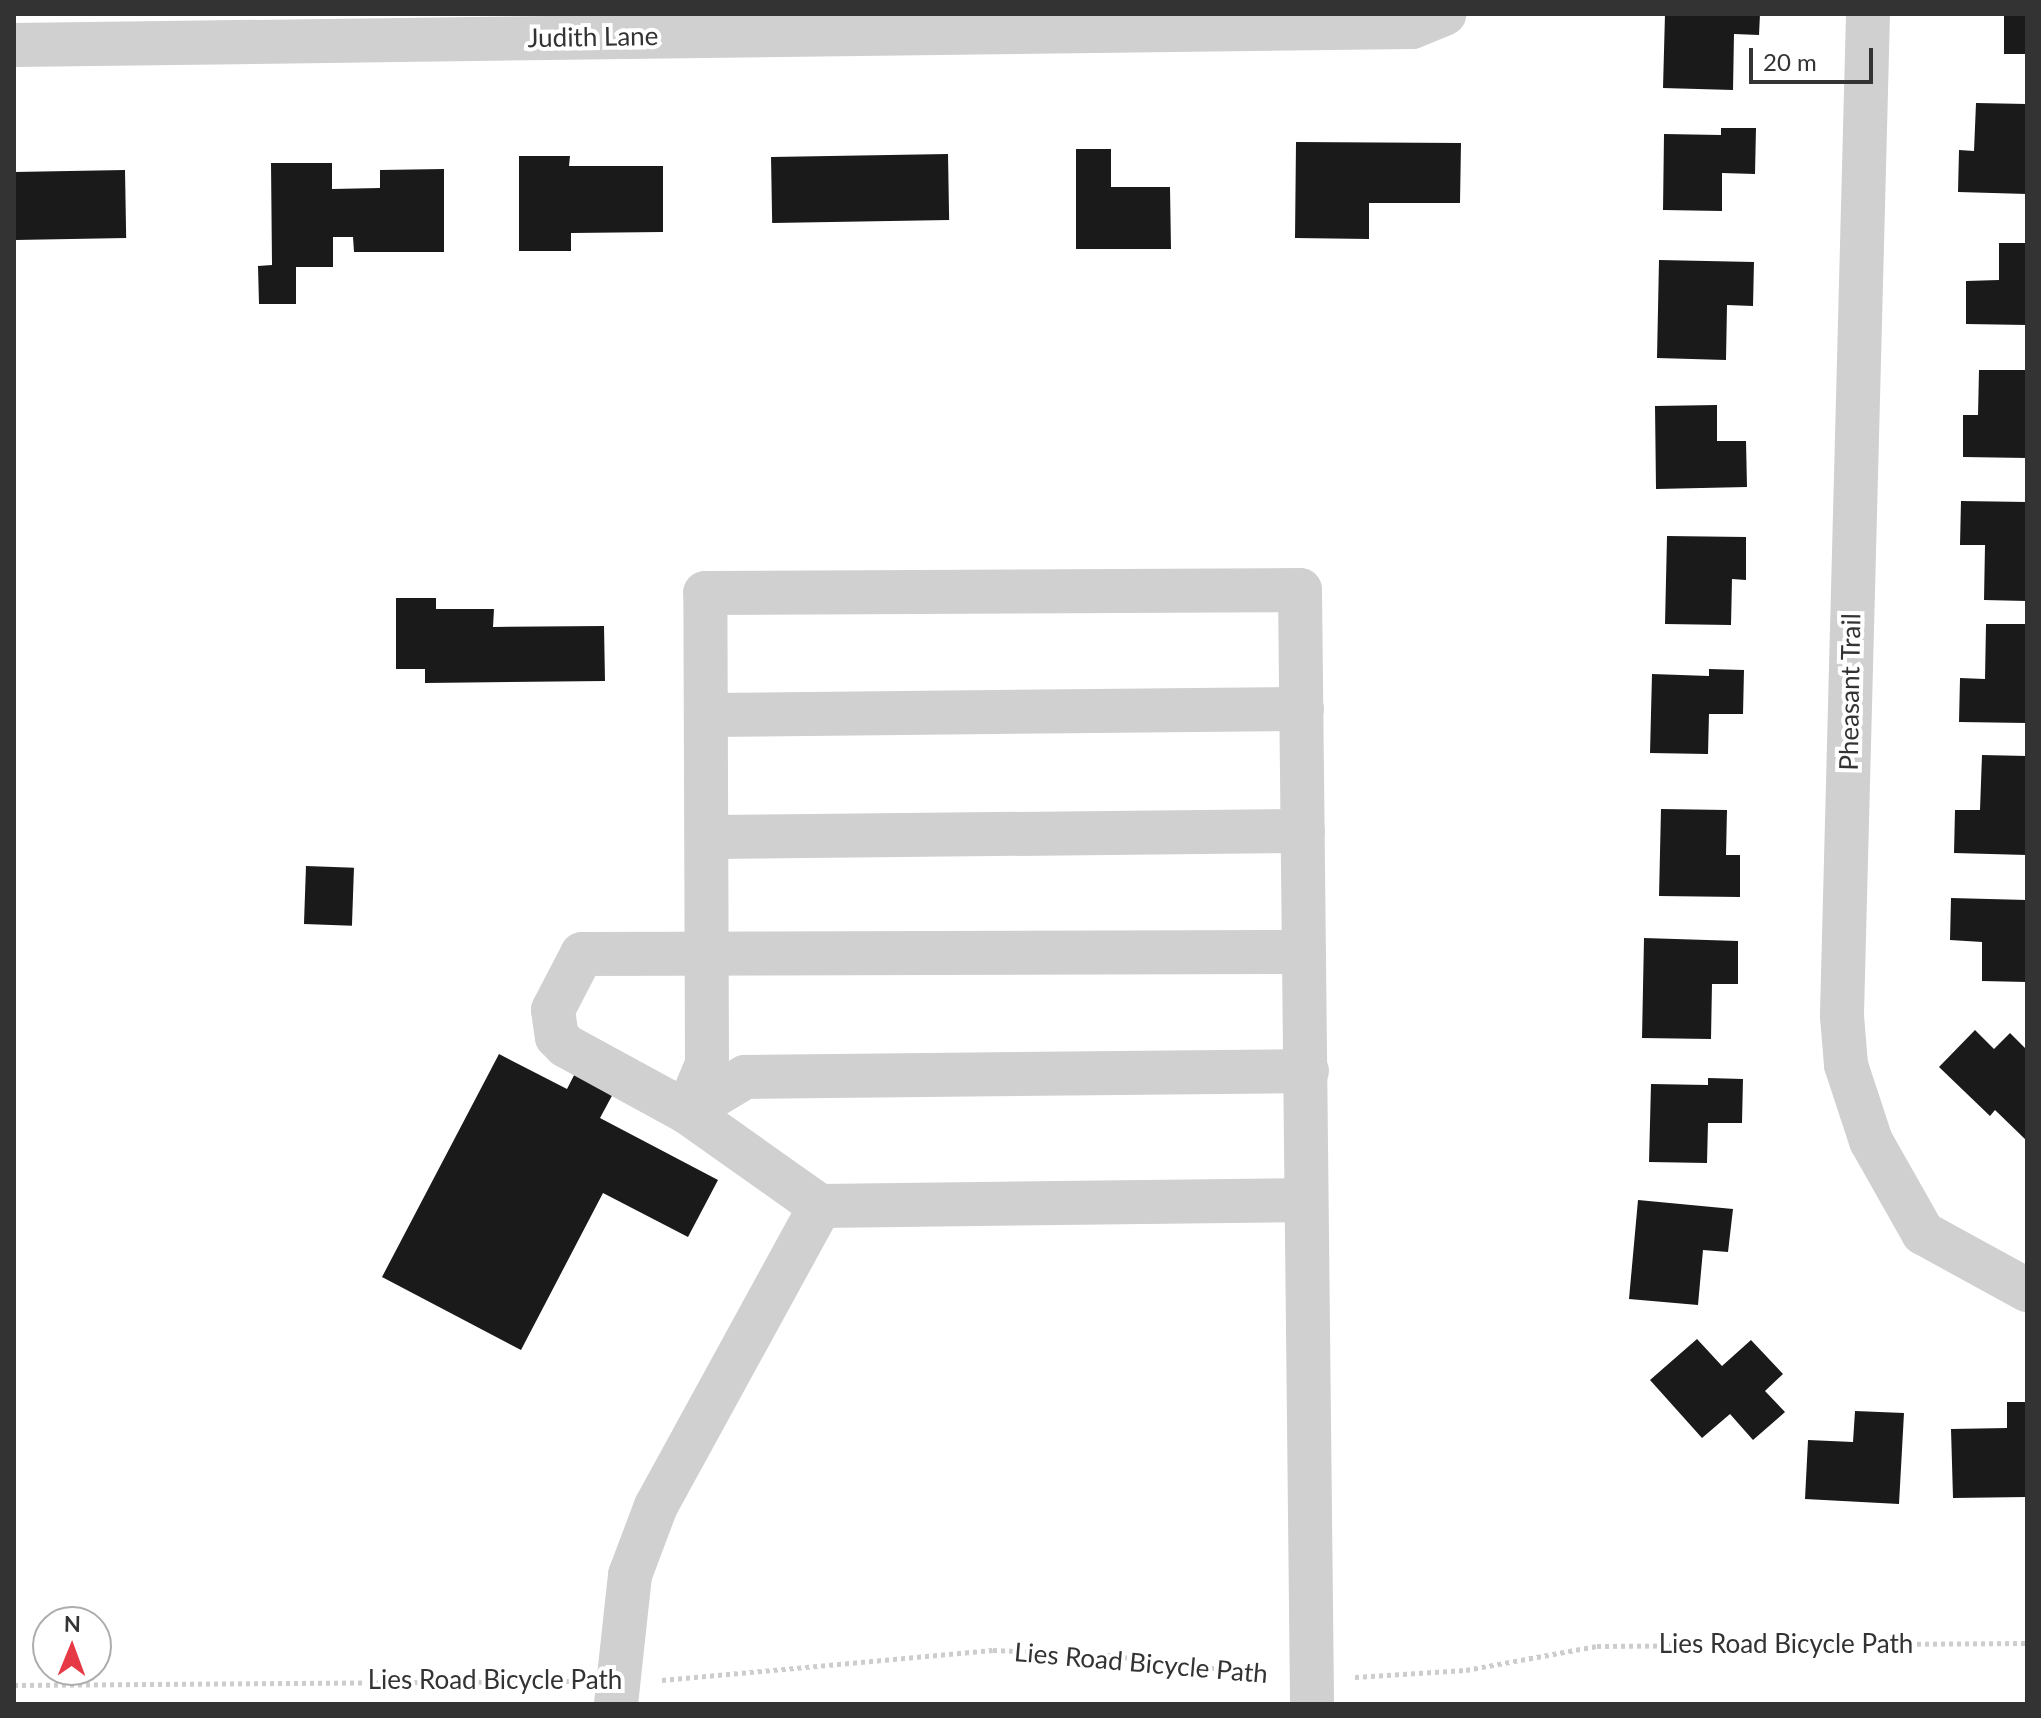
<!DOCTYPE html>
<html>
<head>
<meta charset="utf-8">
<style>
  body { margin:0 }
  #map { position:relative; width:2041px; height:1718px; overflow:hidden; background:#fff; font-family:Lato,sans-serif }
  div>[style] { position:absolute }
  .building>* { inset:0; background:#1a1a1a; transform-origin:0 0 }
  .path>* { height:5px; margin-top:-2.5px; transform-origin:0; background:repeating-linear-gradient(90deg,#cdcdcd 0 4px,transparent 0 8px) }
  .minor>* { height:44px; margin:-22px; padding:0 22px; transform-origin:22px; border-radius:22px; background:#d0d0d0 }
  span { translate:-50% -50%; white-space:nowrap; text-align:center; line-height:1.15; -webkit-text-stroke:8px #fff; paint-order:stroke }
  .street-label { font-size:26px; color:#333 }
  .frame { position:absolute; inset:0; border:16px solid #333; pointer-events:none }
  .north { position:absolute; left:32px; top:1606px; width:80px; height:80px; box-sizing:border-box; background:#fff; border:2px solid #adadad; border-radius:50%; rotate:1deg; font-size:22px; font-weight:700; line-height:32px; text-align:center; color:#333 }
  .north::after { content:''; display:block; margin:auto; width:28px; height:36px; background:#e63946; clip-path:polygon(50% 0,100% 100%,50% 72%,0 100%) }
  .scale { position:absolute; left:1749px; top:48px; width:124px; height:36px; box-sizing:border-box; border:4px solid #333; border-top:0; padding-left:10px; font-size:24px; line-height:28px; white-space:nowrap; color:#333; -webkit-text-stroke:6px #fff; paint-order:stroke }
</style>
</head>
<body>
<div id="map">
  <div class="building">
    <div style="clip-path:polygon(1665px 14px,1760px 14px,1759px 35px,1734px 34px,1733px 90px,1663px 88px)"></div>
    <div style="left:2004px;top:14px;width:23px;height:40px"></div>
    <div style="clip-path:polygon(1976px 103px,2027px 104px,2027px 194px,1958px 192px,1959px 150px,1974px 151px)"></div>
    <div style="clip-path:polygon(1721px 128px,1756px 128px,1755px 174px,1722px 173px,1722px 211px,1663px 210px,1664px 134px,1721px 135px)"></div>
    <div style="clip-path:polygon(1296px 142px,1461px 143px,1460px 203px,1369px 203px,1369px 239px,1295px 238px)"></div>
    <div style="clip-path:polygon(1076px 149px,1111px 149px,1111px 187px,1170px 187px,1171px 249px,1076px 249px)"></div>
    <div style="left:948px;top:154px;width:66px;height:177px;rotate:89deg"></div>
    <div style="clip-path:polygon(519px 156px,570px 156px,569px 166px,663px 166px,663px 232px,571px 233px,571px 251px,519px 251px)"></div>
    <div style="clip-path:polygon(271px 163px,332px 163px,332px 189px,380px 188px,380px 170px,444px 169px,444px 252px,354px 252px,353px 237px,333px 237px,333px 267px,296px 267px,296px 304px,259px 304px,258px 266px,272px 265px)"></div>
    <div style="left:125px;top:170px;width:68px;height:111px;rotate:89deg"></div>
    <div style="clip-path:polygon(1999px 243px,2027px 243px,2027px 325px,1966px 324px,1966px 281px,1999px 280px)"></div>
    <div style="clip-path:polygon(1659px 260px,1754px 262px,1753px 306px,1727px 305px,1726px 360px,1657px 358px)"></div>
    <div style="clip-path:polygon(1979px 370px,2027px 370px,2027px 458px,1963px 457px,1963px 415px,1978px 415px)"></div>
    <div style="clip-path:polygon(1717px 405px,1717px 441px,1746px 441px,1747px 487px,1656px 489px,1655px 406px)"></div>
    <div style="clip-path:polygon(1961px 501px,2027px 502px,2027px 601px,1984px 600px,1985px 545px,1960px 545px)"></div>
    <div style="clip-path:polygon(1667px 536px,1746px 537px,1746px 580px,1732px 579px,1731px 625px,1665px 624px)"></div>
    <div style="clip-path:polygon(396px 598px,436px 598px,436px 609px,494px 609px,493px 627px,604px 626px,605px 681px,425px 683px,425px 669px,396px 669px)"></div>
    <div style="clip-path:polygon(1986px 624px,2027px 624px,2027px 723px,1959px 722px,1960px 678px,1985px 679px)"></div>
    <div style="clip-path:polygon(1709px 669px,1744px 670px,1743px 714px,1709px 714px,1708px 754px,1650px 753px,1652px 674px,1709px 676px)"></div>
    <div style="clip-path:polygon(1982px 755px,2027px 756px,2027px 855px,1954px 853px,1955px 810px,1980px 810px)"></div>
    <div style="clip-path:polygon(1661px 809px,1727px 810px,1726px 855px,1740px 855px,1740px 897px,1659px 896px)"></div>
    <div style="left:306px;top:866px;width:48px;height:58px;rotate:2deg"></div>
    <div style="clip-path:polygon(1951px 898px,2027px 900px,2027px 982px,1982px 981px,1982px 942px,1950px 940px)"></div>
    <div style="clip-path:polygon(1644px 938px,1738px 941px,1738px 984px,1712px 984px,1711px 1039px,1642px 1038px)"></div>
    <div style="clip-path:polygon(1975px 1030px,1994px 1049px,2010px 1033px,2027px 1050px,2027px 1141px,1995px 1110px,1990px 1116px,1939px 1067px)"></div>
    <div style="clip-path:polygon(589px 1046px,628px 1066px,600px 1118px,718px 1180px,688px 1237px,603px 1193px,521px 1350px,382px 1277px,499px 1054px,567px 1089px)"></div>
    <div style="clip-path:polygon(1708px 1078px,1743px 1079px,1742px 1123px,1708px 1123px,1707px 1163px,1649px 1162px,1651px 1084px,1708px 1085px)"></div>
    <div style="clip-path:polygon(1638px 1200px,1733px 1209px,1728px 1252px,1703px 1250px,1698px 1305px,1629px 1299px)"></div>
    <div style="clip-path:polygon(1697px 1339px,1722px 1366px,1751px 1340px,1783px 1374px,1765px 1391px,1785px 1412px,1753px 1440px,1730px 1414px,1702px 1438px,1650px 1380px)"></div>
    <div style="clip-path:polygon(2007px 1402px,2027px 1402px,2027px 1497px,1953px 1498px,1951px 1429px,2007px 1428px)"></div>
    <div style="clip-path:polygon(1855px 1411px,1904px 1413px,1899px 1504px,1805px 1499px,1808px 1440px,1853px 1442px)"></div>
  </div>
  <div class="path">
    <div style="left:1355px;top:1677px;width:111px;rotate:-3.6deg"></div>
    <div style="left:1466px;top:1670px;width:133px;rotate:-10.4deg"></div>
    <div style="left:1597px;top:1646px;width:430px;rotate:-0.4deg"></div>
    <div style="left:662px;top:1680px;width:332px;rotate:-5.2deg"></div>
    <div style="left:993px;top:1650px;width:114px;rotate:2.5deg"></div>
    <div style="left:1107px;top:1655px;width:163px;rotate:7deg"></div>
    <div style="left:14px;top:1685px;width:562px;rotate:-0.41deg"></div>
  </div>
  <div class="minor">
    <div style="left:1868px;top:14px;width:1002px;rotate:91.49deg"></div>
    <div style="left:1842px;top:1016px;width:49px;rotate:85.3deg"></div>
    <div style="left:1846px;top:1065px;width:80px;rotate:71.8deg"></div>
    <div style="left:1871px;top:1141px;width:106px;rotate:60.5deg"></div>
    <div style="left:1923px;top:1233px;width:119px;rotate:28.7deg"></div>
    <div style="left:14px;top:45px;width:1398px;rotate:-0.74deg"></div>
    <div style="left:1412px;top:27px;width:35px;rotate:-22deg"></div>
    <div style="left:707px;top:715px;width:595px;rotate:-0.58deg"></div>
    <div style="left:709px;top:837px;width:594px;rotate:-0.58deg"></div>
    <div style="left:1304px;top:952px;width:722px;rotate:179.84deg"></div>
    <div style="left:582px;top:954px;width:63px;rotate:117.4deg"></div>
    <div style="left:553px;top:1010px;width:27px;rotate:82deg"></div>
    <div style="left:557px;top:1037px;width:13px;rotate:45deg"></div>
    <div style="left:566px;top:1046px;width:138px;rotate:28.6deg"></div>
    <div style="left:687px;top:1112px;width:163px;rotate:35.3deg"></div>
    <div style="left:820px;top:1206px;width:485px;rotate:-0.7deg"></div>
    <div style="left:687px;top:1112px;width:52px;rotate:-67.4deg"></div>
    <div style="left:707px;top:1064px;width:471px;rotate:-90.2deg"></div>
    <div style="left:705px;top:593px;width:595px;rotate:-0.29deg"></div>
    <div style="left:1300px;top:590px;width:1114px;rotate:89.38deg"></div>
    <div style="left:687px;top:1112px;width:68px;rotate:-31.1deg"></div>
    <div style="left:745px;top:1077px;width:562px;rotate:-0.61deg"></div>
    <div style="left:616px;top:1704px;width:130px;rotate:-83.8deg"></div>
    <div style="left:630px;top:1575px;width:74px;rotate:-69.4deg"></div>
    <div style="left:656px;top:1506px;width:342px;rotate:-61.3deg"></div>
  </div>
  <div class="street-label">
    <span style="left:593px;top:37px;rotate:-1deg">Judith Lane</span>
    <span style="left:1850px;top:692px;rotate:-89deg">Pheasant Trail</span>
    <span style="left:1786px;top:1644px">Lies Road Bicycle Path</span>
    <span style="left:1141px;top:1663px;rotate:5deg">Lies Road Bicycle Path</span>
    <span style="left:495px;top:1680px">Lies Road Bicycle Path</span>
  </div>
  <div class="frame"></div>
  <div class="north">N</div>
  <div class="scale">20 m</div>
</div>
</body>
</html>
